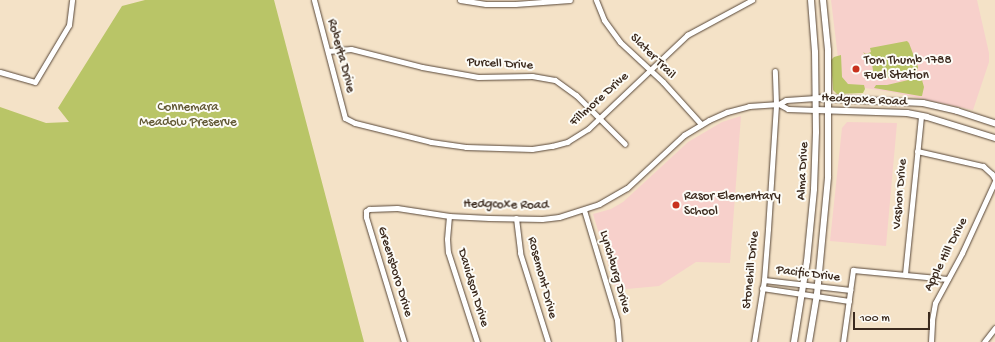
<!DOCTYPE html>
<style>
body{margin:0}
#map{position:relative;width:995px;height:342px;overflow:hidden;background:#f4e2c7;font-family:"Gochi Hand",sans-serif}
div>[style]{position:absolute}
.built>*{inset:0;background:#f7d0cb}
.green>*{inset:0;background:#b9c567}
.roads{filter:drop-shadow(0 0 1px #574637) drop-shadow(0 0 1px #574637)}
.minor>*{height:5px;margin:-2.5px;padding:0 2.5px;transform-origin:2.5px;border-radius:2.5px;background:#fff}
.major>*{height:6px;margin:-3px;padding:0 3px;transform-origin:3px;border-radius:3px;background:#fff}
.dots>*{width:11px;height:11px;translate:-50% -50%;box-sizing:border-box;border:2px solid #fdfcf7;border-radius:50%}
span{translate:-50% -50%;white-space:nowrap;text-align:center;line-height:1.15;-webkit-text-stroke:4px #fdfcf7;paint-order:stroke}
.street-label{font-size:13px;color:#3b2a1e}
.poi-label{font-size:13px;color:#3b2a1e}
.left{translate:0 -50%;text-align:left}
.park-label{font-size:13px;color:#615834}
.scale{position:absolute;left:853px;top:312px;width:77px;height:18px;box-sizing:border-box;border:2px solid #3b2a1e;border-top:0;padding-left:5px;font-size:12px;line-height:14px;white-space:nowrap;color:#3b2a1e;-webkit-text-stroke:3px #fdfcf7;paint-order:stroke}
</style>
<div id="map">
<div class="built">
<i style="clip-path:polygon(831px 0,977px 0,989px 53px,989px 62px,973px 110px,891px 92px,852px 86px,843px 83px,839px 66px)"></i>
<i style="clip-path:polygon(741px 116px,730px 263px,696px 262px,659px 286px,616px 290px,593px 214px,611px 209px,623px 202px,688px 142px,722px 122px)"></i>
<i style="clip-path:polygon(847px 122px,897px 123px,886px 246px,830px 241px,842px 128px)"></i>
</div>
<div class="green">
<i style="clip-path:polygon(145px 0,274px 0,364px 342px,0 342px,0 107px,46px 123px,69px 122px,58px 108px,122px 6px)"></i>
<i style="clip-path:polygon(907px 41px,909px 43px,918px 67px,917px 72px,894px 78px,874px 77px,872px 64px,863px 52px,866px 54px,871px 52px,870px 48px)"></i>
<i style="clip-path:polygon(841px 55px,842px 77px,848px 84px,864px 85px,865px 89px,863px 93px,837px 94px,833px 90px,831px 60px,834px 57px)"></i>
<i style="clip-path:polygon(917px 78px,922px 80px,924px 87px,922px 96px,920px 96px,874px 88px,876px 85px,887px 85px)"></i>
</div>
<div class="roads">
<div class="minor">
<i style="left:314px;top:0;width:122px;rotate:75.3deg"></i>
<i style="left:345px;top:118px;width:11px;rotate:27deg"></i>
<i style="left:355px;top:123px;width:78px;rotate:14deg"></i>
<i style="left:431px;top:142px;width:35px;rotate:8deg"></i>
<i style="left:466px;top:147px;width:66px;rotate:1.7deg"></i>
<i style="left:532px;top:149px;width:20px;rotate:-9deg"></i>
<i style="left:552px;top:146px;width:16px;rotate:-15deg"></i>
<i style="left:567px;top:142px;width:25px;rotate:-32deg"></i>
<i style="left:588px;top:129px;width:137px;rotate:-43.5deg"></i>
<i style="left:687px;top:35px;width:74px;rotate:-28.3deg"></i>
<i style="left:460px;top:0;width:26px;rotate:9deg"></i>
<i style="left:486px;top:4px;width:29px"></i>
<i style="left:515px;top:4px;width:55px;rotate:-4.2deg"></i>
<i style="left:596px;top:0;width:22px;rotate:68deg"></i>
<i style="left:604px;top:20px;width:27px;rotate:54deg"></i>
<i style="left:620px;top:42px;width:59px;rotate:42.9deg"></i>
<i style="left:663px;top:82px;width:57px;rotate:47.9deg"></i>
<i style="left:328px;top:51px;width:23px;rotate:-5deg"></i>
<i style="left:351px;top:49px;width:73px;rotate:14.2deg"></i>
<i style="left:422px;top:67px;width:57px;rotate:10.1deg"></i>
<i style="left:478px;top:77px;width:54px;rotate:-1.1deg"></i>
<i style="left:532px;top:76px;width:23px;rotate:10deg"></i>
<i style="left:555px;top:80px;width:26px;rotate:36deg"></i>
<i style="left:576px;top:95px;width:69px;rotate:45deg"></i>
<i style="left:0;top:72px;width:36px;rotate:16deg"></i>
<i style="left:35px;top:82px;width:66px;rotate:-59.2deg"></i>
<i style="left:69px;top:25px;width:25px;rotate:-83deg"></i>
<i style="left:779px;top:104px;width:10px;rotate:29deg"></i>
<i style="left:788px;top:109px;width:28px;rotate:2deg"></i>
<i style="left:917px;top:151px;width:68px;rotate:12.8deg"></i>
<i style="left:983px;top:166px;width:12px;rotate:42deg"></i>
<i style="left:992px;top:174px;width:6px;rotate:59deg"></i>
<i style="left:584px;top:210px;width:115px;rotate:73.3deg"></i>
<i style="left:617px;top:320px;width:22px;rotate:85deg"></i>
<i style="left:449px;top:216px;width:23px;rotate:95deg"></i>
<i style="left:447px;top:239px;width:13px;rotate:86deg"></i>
<i style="left:448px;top:252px;width:95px;rotate:72.1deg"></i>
<i style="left:516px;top:218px;width:35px;rotate:83deg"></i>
<i style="left:520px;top:253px;width:93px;rotate:72.5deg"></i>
<i style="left:905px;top:274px;width:159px;rotate:-84.2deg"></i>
<i style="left:764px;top:280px;width:87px;rotate:6.6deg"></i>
<i style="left:762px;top:288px;width:88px;rotate:8.5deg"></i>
<i style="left:404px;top:342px;width:131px;rotate:-106.9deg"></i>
<i style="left:366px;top:217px;width:6px;rotate:-90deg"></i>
<i style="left:366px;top:211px;width:4px;rotate:-34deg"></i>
<i style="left:369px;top:209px;width:28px;rotate:-2deg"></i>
<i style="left:397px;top:208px;width:53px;rotate:8.7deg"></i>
<i style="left:449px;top:216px;width:40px;rotate:2.9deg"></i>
<i style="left:489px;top:218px;width:53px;rotate:1.1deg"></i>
<i style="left:542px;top:219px;width:17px;rotate:-7deg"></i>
<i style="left:559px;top:217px;width:42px;rotate:-18deg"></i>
<i style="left:599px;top:204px;width:32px;rotate:-30deg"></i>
<i style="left:627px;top:188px;width:78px;rotate:-42.9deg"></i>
<i style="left:684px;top:135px;width:29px;rotate:-31deg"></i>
<i style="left:709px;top:120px;width:20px;rotate:-24deg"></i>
<i style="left:727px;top:112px;width:23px;rotate:-15deg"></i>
<i style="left:749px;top:106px;width:30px;rotate:-4deg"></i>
<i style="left:779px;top:104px;width:8px;rotate:-30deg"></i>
<i style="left:786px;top:100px;width:30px;rotate:-4deg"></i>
<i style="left:754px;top:342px;width:63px;rotate:-80.8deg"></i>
<i style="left:764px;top:280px;width:51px;rotate:-85.5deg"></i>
<i style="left:768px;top:229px;width:125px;rotate:-86.3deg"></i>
<i style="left:776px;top:104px;width:33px;rotate:-92deg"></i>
<i style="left:843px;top:342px;width:73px;rotate:-82.1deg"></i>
<i style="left:853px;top:270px;width:95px;rotate:5.4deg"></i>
<i style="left:931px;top:342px;width:22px;rotate:-87deg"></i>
<i style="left:932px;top:320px;width:17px;rotate:-80deg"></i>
<i style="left:935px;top:303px;width:57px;rotate:-61.6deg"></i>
<i style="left:962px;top:253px;width:79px;rotate:-65.4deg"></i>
<i style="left:984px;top:342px;width:18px;rotate:-52deg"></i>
</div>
<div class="major">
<i style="left:816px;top:98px;width:107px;rotate:2.7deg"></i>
<i style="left:923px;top:103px;width:35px;rotate:13deg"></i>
<i style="left:957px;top:111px;width:40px;rotate:18deg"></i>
<i style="left:816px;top:110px;width:91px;rotate:1.9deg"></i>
<i style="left:907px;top:113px;width:20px;rotate:11deg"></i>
<i style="left:927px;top:117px;width:71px;rotate:17.2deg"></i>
<i style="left:794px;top:342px;width:82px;rotate:-80.9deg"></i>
<i style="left:807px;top:261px;width:72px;rotate:-84.4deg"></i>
<i style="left:814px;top:189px;width:57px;rotate:-88deg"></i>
<i style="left:816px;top:132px;width:80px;rotate:-90.7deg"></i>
<i style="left:815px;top:52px;width:52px;rotate:-94.4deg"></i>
<i style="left:809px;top:342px;width:49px;rotate:-80.5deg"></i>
<i style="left:817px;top:294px;width:118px;rotate:-84.6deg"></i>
<i style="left:828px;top:177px;width:127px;rotate:-90deg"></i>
<i style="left:828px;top:50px;width:50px;rotate:-95.7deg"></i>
</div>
</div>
<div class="dots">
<i style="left:856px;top:69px;background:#c8321e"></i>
<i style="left:676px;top:205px;background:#c8321e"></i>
</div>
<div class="street-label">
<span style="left:340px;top:56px;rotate:75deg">Roberta Drive</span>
<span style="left:652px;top:57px;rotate:45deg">Slater Trail</span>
<span style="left:500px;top:65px;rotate:3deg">Purcell Drive</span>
<span style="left:600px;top:100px;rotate:-42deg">Fillmore Drive</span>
<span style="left:864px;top:101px;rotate:3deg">Hedgcoxe Road</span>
<span style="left:804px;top:171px;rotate:-87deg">Alma Drive</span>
<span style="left:901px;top:194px;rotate:-85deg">Vashon Drive</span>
<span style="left:506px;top:206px;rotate:1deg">Hedgcoxe Road</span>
<span style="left:947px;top:255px;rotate:-63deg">Apple Hill Drive</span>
<span style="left:752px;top:270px;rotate:-84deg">Stonehill Drive</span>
<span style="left:394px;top:272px;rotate:73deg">Greensboro Drive</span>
<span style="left:614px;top:272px;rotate:74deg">Lynchburg Drive</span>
<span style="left:808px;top:275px;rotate:7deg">Pacific Drive</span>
<span style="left:541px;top:278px;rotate:75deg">Rosemont Drive</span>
<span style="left:472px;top:288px;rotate:73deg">Davidson Drive</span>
</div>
<div class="poi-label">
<span class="left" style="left:864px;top:69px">Tom Thumb 1788<br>Fuel Station</span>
<span class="left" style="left:684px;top:205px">Rasor Elementary<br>School</span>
</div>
<div class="park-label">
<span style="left:188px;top:116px">Connemara<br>Meadow Preserve</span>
</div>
<div class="scale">100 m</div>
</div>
